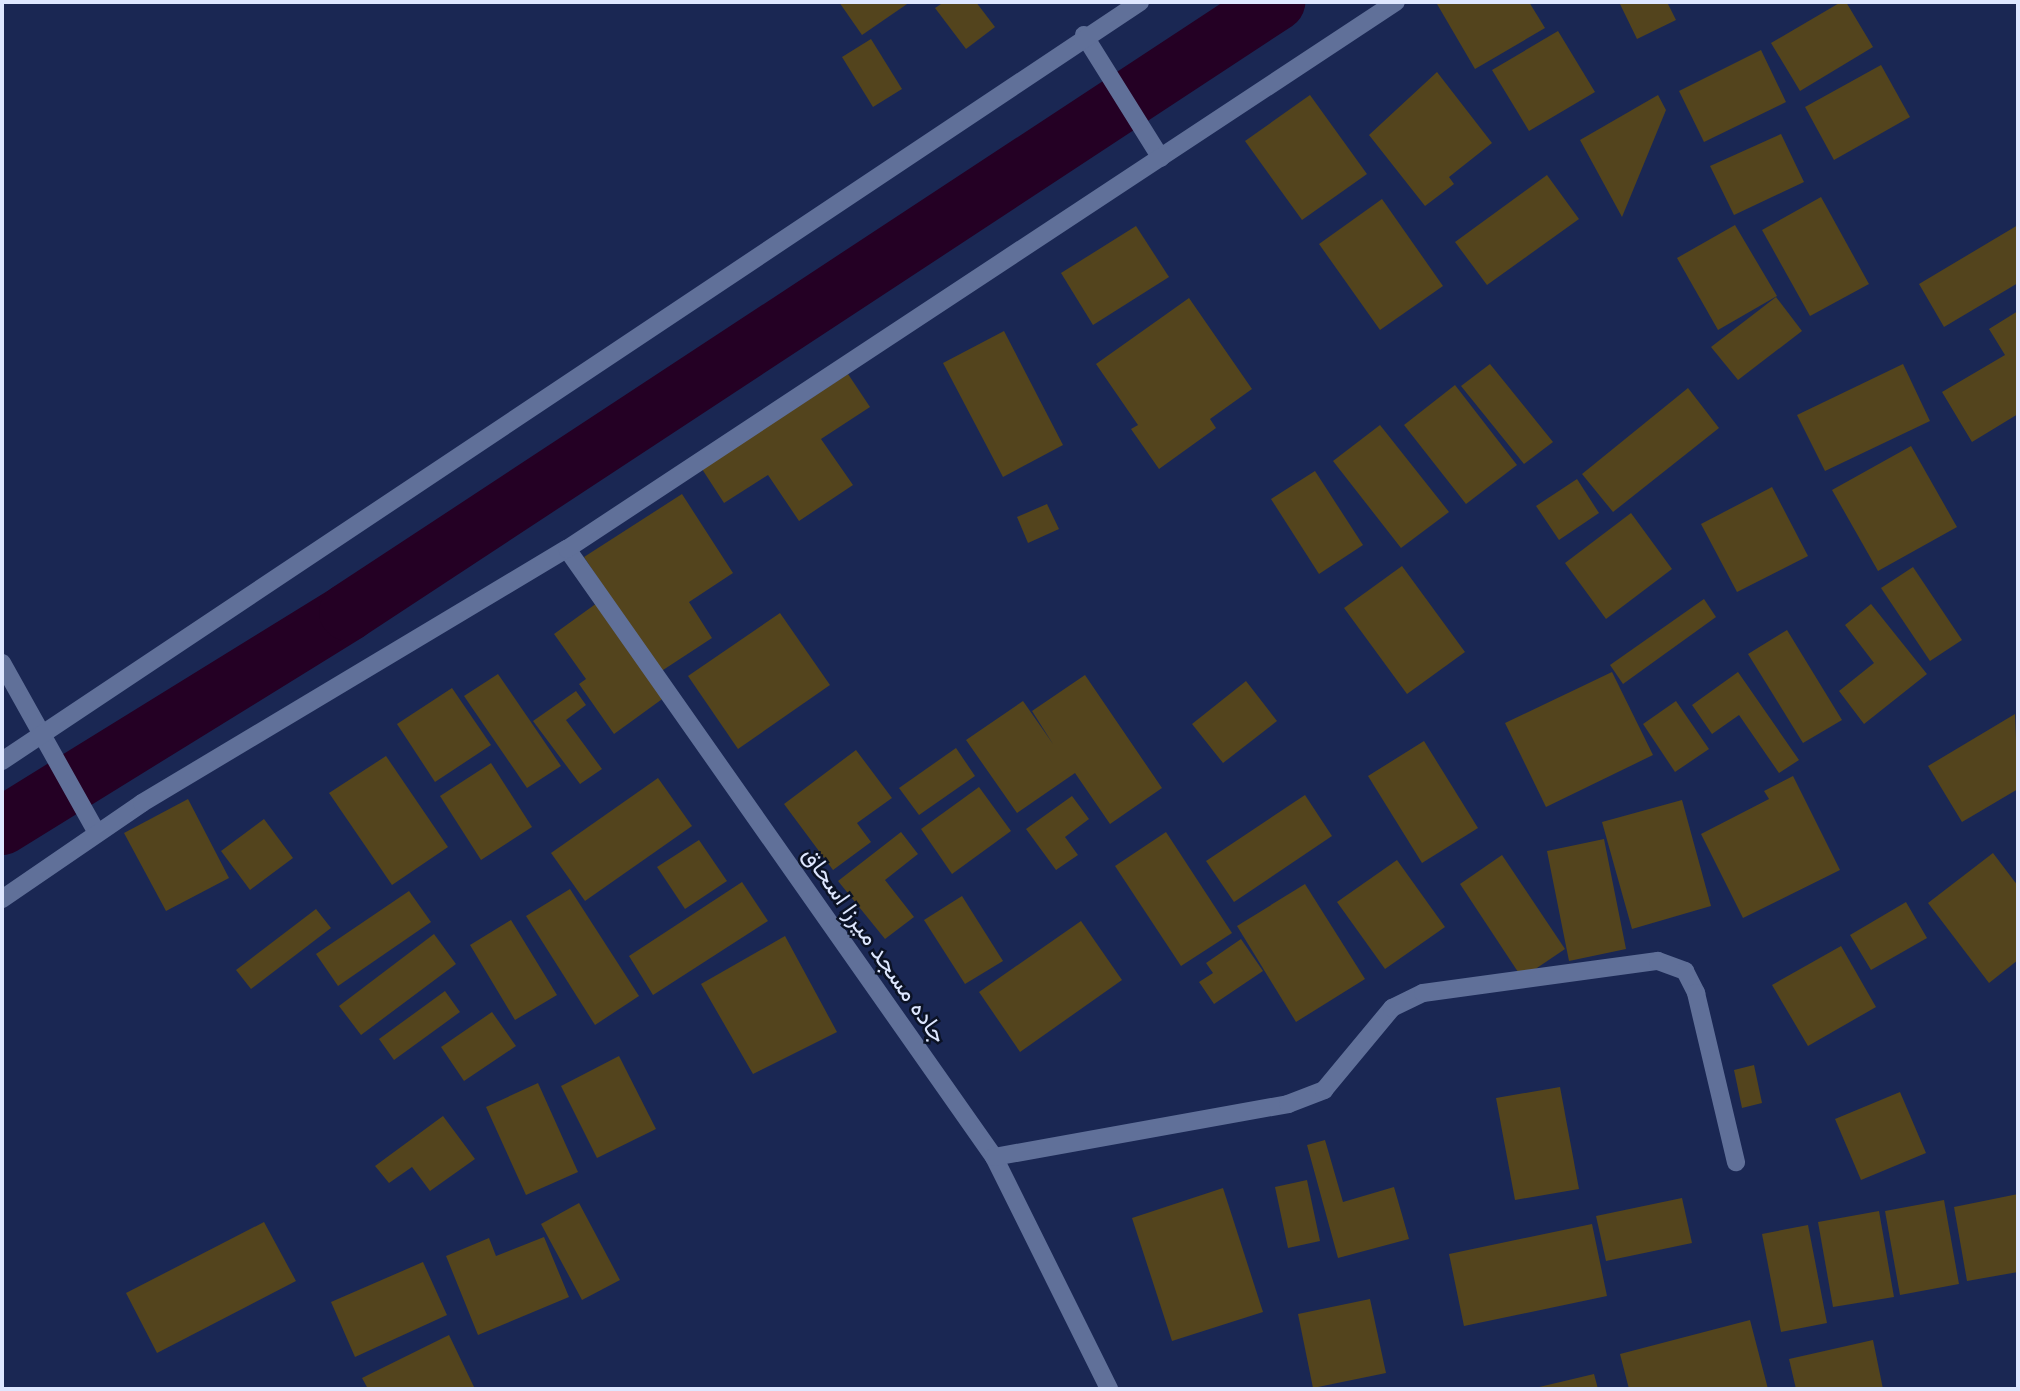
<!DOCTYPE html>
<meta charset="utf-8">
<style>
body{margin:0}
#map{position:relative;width:2020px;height:1391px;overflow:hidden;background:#1a2753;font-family:"Space Grotesk",Vazirmatn,sans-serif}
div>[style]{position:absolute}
.canal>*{height:58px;margin:-29px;padding:0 29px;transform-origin:29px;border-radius:29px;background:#240024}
.building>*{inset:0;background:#53441d}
.minor>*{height:18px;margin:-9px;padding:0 9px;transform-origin:9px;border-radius:9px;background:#607099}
span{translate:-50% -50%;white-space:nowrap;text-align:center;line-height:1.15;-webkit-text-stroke:5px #0b1225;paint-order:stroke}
.street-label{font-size:24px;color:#dee7ff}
.frame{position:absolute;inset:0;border:4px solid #dee7ff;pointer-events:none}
</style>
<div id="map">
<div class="canal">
<i style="left:2px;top:826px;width:407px;rotate:-31.7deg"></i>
<i style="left:348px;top:612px;width:1111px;rotate:-33.32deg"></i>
</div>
<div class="building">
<i style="clip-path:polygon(839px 2px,910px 2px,862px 35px)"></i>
<i style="clip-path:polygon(944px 2px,976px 2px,995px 27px,966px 49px,935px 8px)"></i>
<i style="clip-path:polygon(1529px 2px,1545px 28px,1475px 69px,1437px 4px)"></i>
<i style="clip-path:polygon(1619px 2px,1673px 2px,1668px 4px,1676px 20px,1637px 39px)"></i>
<i style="clip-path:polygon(1841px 2px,1846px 2px,1873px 47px,1800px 91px,1771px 43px)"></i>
<i style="clip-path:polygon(1558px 31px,1595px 92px,1529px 131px,1492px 70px)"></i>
<i style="clip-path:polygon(871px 39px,902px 89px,873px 107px,842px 57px)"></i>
<i style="clip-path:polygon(1761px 50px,1786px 102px,1704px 142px,1679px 91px)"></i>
<i style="clip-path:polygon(1881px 65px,1910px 117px,1834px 160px,1805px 107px)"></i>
<i style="clip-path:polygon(1437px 72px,1492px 143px,1449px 177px,1454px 184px,1425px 206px,1369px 135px)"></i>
<i style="clip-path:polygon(1310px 95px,1367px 174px,1302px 220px,1245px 141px)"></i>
<i style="clip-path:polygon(1658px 95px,1666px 110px,1622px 217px,1580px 140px)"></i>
<i style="clip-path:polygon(1781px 134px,1804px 182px,1734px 215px,1710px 166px)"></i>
<i style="clip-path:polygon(1547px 175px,1579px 219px,1487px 285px,1455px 242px)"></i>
<i style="clip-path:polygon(1821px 197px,1869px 284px,1810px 316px,1762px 230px)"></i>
<i style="clip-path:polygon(1382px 199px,1443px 286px,1380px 330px,1319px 244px)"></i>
<i style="clip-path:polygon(1735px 225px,1777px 296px,1718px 330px,1677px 258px)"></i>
<i style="clip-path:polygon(2018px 225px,2018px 283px,1944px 327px,1919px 284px)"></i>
<i style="clip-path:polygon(1136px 226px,1169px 277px,1093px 325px,1061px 273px)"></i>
<i style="clip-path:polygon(1776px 297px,1802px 331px,1738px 380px,1711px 347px)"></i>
<i style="clip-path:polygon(1189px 298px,1252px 389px,1210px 419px,1216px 428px,1159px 469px,1131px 429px,1138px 425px,1096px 364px)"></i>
<i style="clip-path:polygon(2018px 311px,2018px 414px,1972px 442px,1942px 392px,2005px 355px,1989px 329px)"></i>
<i style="clip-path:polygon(1004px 331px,1063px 445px,1003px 477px,943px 363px)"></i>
<i style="clip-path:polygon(1490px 364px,1553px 442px,1524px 464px,1461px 386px)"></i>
<i style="clip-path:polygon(1903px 364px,1930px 421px,1825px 471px,1797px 415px)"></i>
<i style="clip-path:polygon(848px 374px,870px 407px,821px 439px,853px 485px,799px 521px,768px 475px,724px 503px,702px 469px)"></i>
<i style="clip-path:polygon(1455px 385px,1517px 465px,1466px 504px,1404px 425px)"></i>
<i style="clip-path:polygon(1688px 388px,1719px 428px,1613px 512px,1582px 474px)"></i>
<i style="clip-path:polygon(1380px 425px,1449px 512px,1401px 548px,1333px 461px)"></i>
<i style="clip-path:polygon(1911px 446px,1957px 527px,1878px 571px,1832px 490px)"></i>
<i style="clip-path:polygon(1315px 471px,1363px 545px,1319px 574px,1271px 499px)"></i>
<i style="clip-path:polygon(1577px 479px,1599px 513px,1559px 540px,1536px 506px)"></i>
<i style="clip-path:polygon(1772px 487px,1808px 556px,1737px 592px,1701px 524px)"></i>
<i style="clip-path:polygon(682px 494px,733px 573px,689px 602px,712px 638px,660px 672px,584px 557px)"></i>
<i style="clip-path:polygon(1047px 504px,1059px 529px,1028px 543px,1017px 517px)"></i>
<i style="clip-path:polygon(1631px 513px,1672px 569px,1606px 619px,1565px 563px)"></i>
<i style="clip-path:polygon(1402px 566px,1465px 652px,1407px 694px,1344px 608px)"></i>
<i style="clip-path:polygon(1913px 567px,1962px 640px,1930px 661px,1881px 588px)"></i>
<i style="clip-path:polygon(1704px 599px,1716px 617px,1623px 684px,1610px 665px)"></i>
<i style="clip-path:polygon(597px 603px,665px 697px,614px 734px,579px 684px,586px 679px,554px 634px)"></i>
<i style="clip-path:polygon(1871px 604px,1927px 674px,1864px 724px,1839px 691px,1874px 663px,1845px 625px)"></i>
<i style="clip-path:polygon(780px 613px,830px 685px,738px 749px,688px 676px)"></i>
<i style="clip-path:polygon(1787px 630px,1842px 720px,1803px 743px,1748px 654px)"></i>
<i style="clip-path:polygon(1612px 672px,1653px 755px,1546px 807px,1505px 723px)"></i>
<i style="clip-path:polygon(1738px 672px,1799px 760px,1779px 773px,1739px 715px,1712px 734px,1692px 705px)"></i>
<i style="clip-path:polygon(498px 674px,561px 766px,527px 788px,464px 696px)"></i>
<i style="clip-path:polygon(1085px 675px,1162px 788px,1110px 824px,1075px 773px,1017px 813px,966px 740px,1023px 701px,1053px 744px,1032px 711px)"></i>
<i style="clip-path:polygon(1246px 681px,1277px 721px,1223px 763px,1192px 724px)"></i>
<i style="clip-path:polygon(452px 688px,491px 745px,435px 782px,397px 724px)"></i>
<i style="clip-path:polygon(576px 691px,586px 705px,566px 720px,602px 769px,580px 784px,533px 721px)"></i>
<i style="clip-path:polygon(1676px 701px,1709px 749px,1675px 772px,1643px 724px)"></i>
<i style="clip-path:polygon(2015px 714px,2018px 789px,1962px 822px,1928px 766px)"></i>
<i style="clip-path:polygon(1424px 741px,1478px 828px,1422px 863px,1368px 776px)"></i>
<i style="clip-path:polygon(956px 748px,975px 776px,919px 815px,899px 788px)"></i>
<i style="clip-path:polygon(856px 750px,892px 798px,857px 823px,871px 842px,833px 870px,784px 804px)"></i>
<i style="clip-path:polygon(386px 756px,448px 847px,392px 885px,329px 793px)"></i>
<i style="clip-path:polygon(491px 763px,532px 827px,481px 860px,440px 796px)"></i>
<i style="clip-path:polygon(1793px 776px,1840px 870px,1743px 918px,1701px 834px,1769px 799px,1764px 791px)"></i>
<i style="clip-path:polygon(658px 778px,692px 826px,585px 901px,551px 853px)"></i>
<i style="clip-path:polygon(979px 787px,1011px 831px,952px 874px,921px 829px)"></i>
<i style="clip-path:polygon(1305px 795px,1332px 836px,1234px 902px,1206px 861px)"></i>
<i style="clip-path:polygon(1072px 796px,1089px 819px,1065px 837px,1078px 855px,1056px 870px,1026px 829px)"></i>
<i style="clip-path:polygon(188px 799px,229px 878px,166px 911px,124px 833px)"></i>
<i style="clip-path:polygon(1682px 800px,1711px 906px,1632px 929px,1602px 822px)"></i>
<i style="clip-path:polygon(264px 819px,293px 858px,250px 890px,221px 851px)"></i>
<i style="clip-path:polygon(901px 832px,918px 854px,885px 880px,914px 917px,885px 939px,838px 881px)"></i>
<i style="clip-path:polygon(1166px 832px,1232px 933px,1181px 966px,1115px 866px)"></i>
<i style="clip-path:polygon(1604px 839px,1626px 949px,1569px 961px,1547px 851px)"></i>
<i style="clip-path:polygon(699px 840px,727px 881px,685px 909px,657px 867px)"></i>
<i style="clip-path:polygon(1993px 853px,2018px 886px,2018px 960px,1989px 983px,1928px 903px)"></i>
<i style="clip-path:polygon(1502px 855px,1565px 949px,1522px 978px,1460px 884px)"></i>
<i style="clip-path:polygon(1397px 860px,1445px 927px,1385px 969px,1337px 902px)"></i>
<i style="clip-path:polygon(742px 882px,768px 921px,653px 995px,629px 956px)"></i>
<i style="clip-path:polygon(1305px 884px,1365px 979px,1296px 1022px,1237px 926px)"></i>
<i style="clip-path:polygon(570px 889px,639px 996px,595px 1025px,526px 916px)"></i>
<i style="clip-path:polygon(409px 891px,431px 922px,338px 986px,316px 954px)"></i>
<i style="clip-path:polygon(962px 896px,1003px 961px,965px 984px,924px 920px)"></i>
<i style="clip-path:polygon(1906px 902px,1927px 938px,1871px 970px,1850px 935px)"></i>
<i style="clip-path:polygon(316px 909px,331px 928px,251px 989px,236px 970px)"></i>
<i style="clip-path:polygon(511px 920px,557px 995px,515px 1020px,470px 945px)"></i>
<i style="clip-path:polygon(1081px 921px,1122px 980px,1020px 1052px,979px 992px)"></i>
<i style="clip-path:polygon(434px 934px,456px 964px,361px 1035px,339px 1006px)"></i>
<i style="clip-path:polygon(785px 936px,837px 1032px,753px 1074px,701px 984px)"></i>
<i style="clip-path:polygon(1241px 939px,1263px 971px,1214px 1004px,1199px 982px,1213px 973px,1206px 963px)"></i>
<i style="clip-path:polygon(1841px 946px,1876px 1007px,1808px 1046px,1772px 985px)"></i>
<i style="clip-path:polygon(445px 991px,460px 1012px,394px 1060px,379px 1039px)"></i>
<i style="clip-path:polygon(492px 1012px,516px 1046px,464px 1081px,441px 1047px)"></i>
<i style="clip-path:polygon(619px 1056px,656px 1129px,597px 1158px,561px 1086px)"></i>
<i style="clip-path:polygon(1754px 1065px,1762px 1103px,1742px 1108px,1734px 1070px)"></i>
<i style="clip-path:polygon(538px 1083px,578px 1172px,526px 1195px,486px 1107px)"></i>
<i style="clip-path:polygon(1560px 1087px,1579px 1189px,1515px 1200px,1496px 1098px)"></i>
<i style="clip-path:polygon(1900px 1092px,1926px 1153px,1861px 1180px,1835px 1119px)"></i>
<i style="clip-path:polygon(443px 1116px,475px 1159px,430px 1191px,412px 1167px,389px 1183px,375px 1166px)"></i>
<i style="clip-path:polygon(1325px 1140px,1343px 1202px,1394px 1187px,1409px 1239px,1338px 1258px,1307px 1145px)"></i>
<i style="clip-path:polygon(1307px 1180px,1320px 1241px,1288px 1248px,1275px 1187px)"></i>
<i style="clip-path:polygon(1223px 1188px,1263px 1312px,1172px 1341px,1132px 1218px)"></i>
<i style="clip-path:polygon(2018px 1194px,2018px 1272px,1967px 1281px,1954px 1207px)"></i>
<i style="clip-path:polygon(1682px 1198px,1692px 1243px,1606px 1261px,1596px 1216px)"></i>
<i style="clip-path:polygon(1944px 1200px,1959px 1284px,1900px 1295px,1885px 1211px)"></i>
<i style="clip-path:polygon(579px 1203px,620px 1280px,582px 1300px,541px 1224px)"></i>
<i style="clip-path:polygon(1879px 1211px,1894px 1297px,1833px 1307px,1818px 1222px)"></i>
<i style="clip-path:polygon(264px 1222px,296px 1281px,157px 1353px,126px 1293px)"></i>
<i style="clip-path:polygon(1592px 1224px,1607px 1296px,1464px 1326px,1449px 1254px)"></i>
<i style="clip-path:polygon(1808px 1225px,1827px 1323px,1781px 1332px,1762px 1234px)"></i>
<i style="clip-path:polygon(544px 1237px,569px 1297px,478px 1335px,446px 1256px,489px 1238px,496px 1256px)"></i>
<i style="clip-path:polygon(423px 1262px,447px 1315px,355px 1357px,331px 1302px)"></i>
<i style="clip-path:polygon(1370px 1299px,1386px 1373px,1313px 1388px,1298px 1314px)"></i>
<i style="clip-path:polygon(1750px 1320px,1768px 1389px,1629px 1389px,1620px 1354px)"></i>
<i style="clip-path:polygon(449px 1335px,475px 1389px,368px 1389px,362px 1378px)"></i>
<i style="clip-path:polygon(1873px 1340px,1883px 1389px,1796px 1389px,1789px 1359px)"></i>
<i style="clip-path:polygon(1594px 1374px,1598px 1389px,1536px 1389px,1535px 1388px)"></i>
</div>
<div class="minor">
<i style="left:1084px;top:35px;width:145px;rotate:58deg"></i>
<i style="left:567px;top:549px;width:743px;rotate:54.92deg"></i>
<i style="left:994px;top:1157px;width:259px;rotate:63.6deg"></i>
<i style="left:2px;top:663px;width:195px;rotate:60.8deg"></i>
<i style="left:2px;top:761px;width:1368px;rotate:-33.7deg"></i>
<i style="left:2px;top:899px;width:170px;rotate:-34.4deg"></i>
<i style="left:142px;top:803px;width:495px;rotate:-30.9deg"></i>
<i style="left:567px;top:549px;width:993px;rotate:-33.42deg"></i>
<i style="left:994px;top:1157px;width:299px;rotate:-10.2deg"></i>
<i style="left:1288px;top:1104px;width:39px;rotate:-21deg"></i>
<i style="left:1324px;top:1090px;width:107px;rotate:-50.3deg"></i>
<i style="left:1392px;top:1008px;width:34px;rotate:-26deg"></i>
<i style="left:1423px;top:993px;width:237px;rotate:-7.8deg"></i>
<i style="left:1658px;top:961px;width:29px;rotate:20deg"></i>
<i style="left:1685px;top:971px;width:25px;rotate:63deg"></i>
<i style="left:1696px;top:993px;width:174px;rotate:76.7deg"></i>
</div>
<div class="street-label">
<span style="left:875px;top:945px;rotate:55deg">جاده مسجد ميرزا اسحاق</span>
</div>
<div class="frame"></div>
</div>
